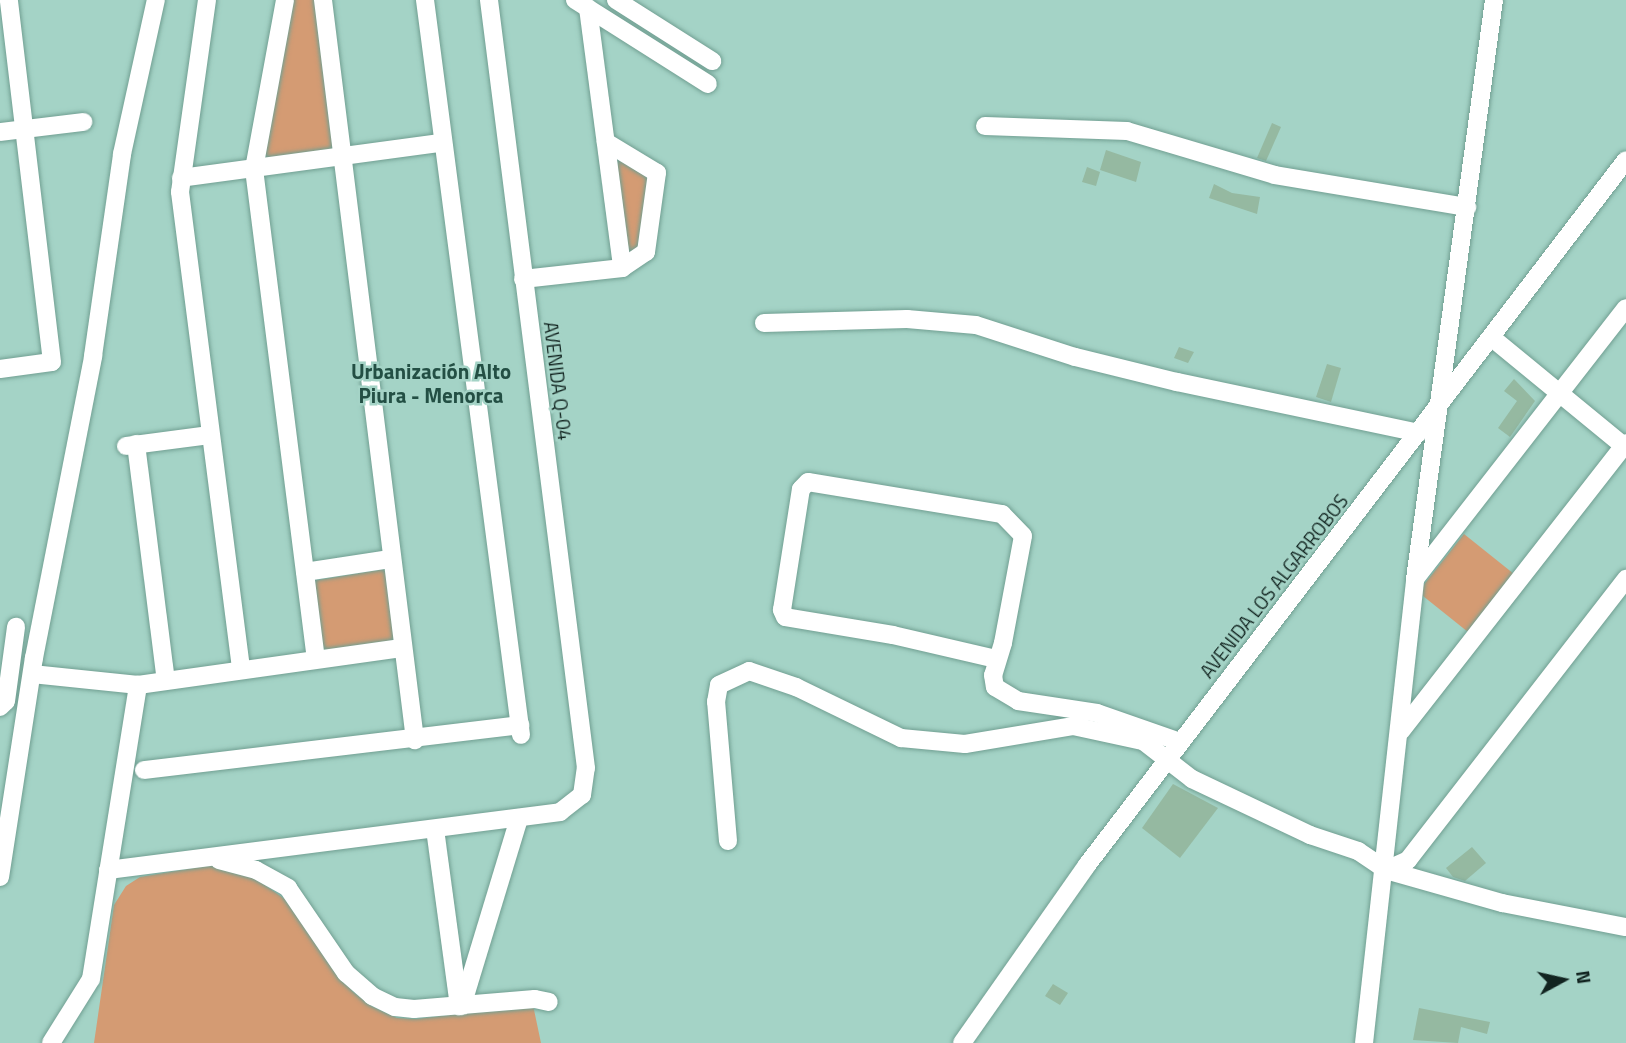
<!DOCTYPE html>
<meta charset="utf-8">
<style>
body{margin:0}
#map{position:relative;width:1626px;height:1043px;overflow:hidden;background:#a4d3c6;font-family:"Titillium Web",sans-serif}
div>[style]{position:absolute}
.green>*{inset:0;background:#d49b73}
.building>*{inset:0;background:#95b9a1}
.roads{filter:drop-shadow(0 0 2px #719f92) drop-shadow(0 0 2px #719f92)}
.minor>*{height:18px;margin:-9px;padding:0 9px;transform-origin:9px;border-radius:9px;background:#fff}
span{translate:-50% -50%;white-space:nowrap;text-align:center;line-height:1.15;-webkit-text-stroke:5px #a4d3c6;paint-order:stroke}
.street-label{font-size:19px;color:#122420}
.neighbourhood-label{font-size:21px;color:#234f44;font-weight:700}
.north{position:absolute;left:1528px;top:945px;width:70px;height:70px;-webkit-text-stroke:5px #a4d3c6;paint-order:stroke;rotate:82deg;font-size:19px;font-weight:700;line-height:28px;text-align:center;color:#122420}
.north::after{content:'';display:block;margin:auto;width:24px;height:32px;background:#122420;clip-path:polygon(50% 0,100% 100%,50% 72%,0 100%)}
</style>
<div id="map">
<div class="green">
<i style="clip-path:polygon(291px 0,318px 0,335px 148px,333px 153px,265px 158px)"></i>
<i style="clip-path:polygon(618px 160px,651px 175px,642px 249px,631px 254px,625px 250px,612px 165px)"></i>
<i style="clip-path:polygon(1464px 534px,1514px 574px,1468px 632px,1418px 592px)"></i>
<i style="clip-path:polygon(385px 569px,398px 640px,321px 651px,312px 581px)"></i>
<i style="clip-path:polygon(211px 865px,252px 876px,289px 902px,352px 991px,371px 1006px,397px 1018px,416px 1019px,533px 1005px,541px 1043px,94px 1043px,114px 905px,126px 886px,140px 877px)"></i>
</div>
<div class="building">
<i style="clip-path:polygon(1272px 123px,1281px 127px,1266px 161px,1257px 158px)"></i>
<i style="clip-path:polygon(1106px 150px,1141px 162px,1136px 182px,1100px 170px)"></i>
<i style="clip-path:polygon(1087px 167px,1100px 172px,1096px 186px,1082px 182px)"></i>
<i style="clip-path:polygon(1214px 184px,1232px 193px,1260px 197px,1257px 214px,1209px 198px)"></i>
<i style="clip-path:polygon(1179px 347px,1194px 352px,1188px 363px,1174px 358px)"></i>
<i style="clip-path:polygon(1327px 364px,1341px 368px,1331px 402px,1316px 397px)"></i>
<i style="clip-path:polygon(1514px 379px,1535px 401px,1510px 437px,1498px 428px,1517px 401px,1504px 391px)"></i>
<i style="clip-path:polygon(1173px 784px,1218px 808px,1180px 858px,1142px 828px)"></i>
<i style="clip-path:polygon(1472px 847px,1486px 863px,1465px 881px,1453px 877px,1446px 868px)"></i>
<i style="clip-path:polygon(1053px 984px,1068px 993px,1060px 1005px,1045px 996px)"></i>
<i style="clip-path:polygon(1419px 1008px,1490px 1022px,1487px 1034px,1461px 1027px,1458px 1043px,1413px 1040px)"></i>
</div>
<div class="roads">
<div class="minor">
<i style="left:207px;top:0;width:194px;rotate:98deg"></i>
<i style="left:180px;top:192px;width:482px;rotate:82.7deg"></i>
<i style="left:285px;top:0;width:172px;rotate:100.4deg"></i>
<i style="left:254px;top:169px;width:493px;rotate:82.8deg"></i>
<i style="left:323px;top:0;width:746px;rotate:82.91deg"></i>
<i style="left:425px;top:0;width:741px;rotate:82.56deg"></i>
<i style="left:575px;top:0;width:157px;rotate:32.3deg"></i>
<i style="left:616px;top:0;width:114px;rotate:32.4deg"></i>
<i style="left:588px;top:8px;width:262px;rotate:82.5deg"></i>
<i style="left:985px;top:126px;width:142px;rotate:2deg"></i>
<i style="left:1127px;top:131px;width:154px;rotate:16.6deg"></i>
<i style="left:1275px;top:175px;width:195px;rotate:9.5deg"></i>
<i style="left:0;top:132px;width:84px;rotate:-6.9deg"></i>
<i style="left:181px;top:178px;width:262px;rotate:-7.7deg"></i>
<i style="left:523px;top:279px;width:100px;rotate:-6.3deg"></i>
<i style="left:622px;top:268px;width:29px;rotate:-34deg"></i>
<i style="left:646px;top:252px;width:80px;rotate:-82.1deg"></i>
<i style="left:657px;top:173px;width:60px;rotate:-148.7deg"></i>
<i style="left:764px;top:323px;width:143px;rotate:-1.6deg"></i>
<i style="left:907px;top:319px;width:69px;rotate:5deg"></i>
<i style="left:976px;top:325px;width:104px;rotate:17.9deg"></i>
<i style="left:1075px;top:357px;width:105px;rotate:13.8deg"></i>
<i style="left:1177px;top:382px;width:247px;rotate:11.9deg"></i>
<i style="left:1491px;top:337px;width:175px;rotate:39.4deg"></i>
<i style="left:0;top:369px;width:52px;rotate:-7.7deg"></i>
<i style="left:52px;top:362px;width:365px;rotate:-96.8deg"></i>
<i style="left:136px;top:444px;width:238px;rotate:82.8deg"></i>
<i style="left:126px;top:446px;width:85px;rotate:-7.5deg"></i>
<i style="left:305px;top:572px;width:86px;rotate:-8.7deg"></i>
<i style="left:1415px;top:579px;width:343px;rotate:-52.1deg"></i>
<i style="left:996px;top:659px;width:106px;rotate:-166.9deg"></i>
<i style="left:893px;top:635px;width:109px;rotate:-170.5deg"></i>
<i style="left:785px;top:617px;width:8px;rotate:-113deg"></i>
<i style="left:782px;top:610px;width:122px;rotate:-81.1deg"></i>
<i style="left:801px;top:489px;width:10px;rotate:-45deg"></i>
<i style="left:808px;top:482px;width:197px;rotate:9.4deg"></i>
<i style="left:1002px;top:514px;width:30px;rotate:46deg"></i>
<i style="left:1023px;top:536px;width:109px;rotate:100.6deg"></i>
<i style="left:1003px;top:643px;width:34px;rotate:107deg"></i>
<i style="left:993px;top:675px;width:12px;rotate:81deg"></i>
<i style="left:995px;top:687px;width:27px;rotate:31deg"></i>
<i style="left:1018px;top:701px;width:80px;rotate:8.6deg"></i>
<i style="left:1097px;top:713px;width:88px;rotate:19.3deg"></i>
<i style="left:32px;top:674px;width:107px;rotate:5.9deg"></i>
<i style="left:138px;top:685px;width:266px;rotate:-8deg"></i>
<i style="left:0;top:707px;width:8px;rotate:-45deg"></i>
<i style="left:6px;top:701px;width:75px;rotate:-82.3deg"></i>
<i style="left:1401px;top:731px;width:365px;rotate:-52deg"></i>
<i style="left:144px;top:770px;width:379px;rotate:-6.8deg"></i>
<i style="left:435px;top:829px;width:179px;rotate:82.3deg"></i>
<i style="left:728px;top:841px;width:140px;rotate:-94.9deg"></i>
<i style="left:716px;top:702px;width:17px;rotate:-80deg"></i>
<i style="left:719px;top:685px;width:33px;rotate:-25deg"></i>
<i style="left:749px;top:671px;width:50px;rotate:18.8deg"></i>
<i style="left:796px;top:687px;width:117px;rotate:25.9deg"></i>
<i style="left:901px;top:738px;width:64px;rotate:5.4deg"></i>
<i style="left:965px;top:744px;width:109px;rotate:-9.5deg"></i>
<i style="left:1073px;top:726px;width:72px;rotate:12.1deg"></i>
<i style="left:1143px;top:741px;width:62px;rotate:37.8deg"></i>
<i style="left:1192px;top:779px;width:131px;rotate:25.4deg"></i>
<i style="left:1310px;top:835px;width:51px;rotate:18.4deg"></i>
<i style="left:1358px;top:851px;width:34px;rotate:34deg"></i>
<i style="left:1386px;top:870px;width:121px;rotate:15.9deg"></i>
<i style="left:1502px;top:903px;width:126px;rotate:11deg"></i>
<i style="left:219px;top:860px;width:38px;rotate:15deg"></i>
<i style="left:256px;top:870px;width:37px;rotate:29deg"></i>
<i style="left:288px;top:888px;width:103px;rotate:55.7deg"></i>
<i style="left:346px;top:973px;width:35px;rotate:41deg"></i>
<i style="left:372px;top:996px;width:25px;rotate:26deg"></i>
<i style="left:395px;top:1007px;width:19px;rotate:6deg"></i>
<i style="left:414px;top:1009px;width:121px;rotate:-4.7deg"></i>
<i style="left:535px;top:999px;width:14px;rotate:12deg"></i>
<i style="left:108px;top:870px;width:456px;rotate:-7.3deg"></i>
<i style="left:560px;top:812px;width:28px;rotate:-38deg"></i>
<i style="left:582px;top:795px;width:27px;rotate:-82deg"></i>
<i style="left:586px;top:768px;width:774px;rotate:-97.2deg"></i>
<i style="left:1386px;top:870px;width:24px;rotate:-24deg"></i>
<i style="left:1408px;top:860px;width:356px;rotate:-52.2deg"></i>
<i style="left:0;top:877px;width:222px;rotate:-81.2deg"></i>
<i style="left:34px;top:658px;width:308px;rotate:-78.9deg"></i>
<i style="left:93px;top:356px;width:204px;rotate:-81.8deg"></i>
<i style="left:122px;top:154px;width:158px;rotate:-77.6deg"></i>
<i style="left:462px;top:1006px;width:196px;rotate:-73.1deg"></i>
<i style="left:51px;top:1043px;width:75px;rotate:-58deg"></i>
<i style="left:91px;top:979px;width:298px;rotate:-80.9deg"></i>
<i style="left:962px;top:1043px;width:218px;rotate:-54.9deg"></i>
<i style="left:1087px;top:865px;width:887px;rotate:-52.6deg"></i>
<i style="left:1364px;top:1043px;width:467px;rotate:-83.7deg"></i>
<i style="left:1415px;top:579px;width:584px;rotate:-82.23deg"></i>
</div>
</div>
<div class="street-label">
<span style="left:558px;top:381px;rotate:83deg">AVENIDA Q-04</span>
<span style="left:1274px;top:586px;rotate:-52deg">AVENIDA LOS ALGARROBOS</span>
</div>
<div class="neighbourhood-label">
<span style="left:431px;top:383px">Urbanización Alto<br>Piura - Menorca</span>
</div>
<div class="north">N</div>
</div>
